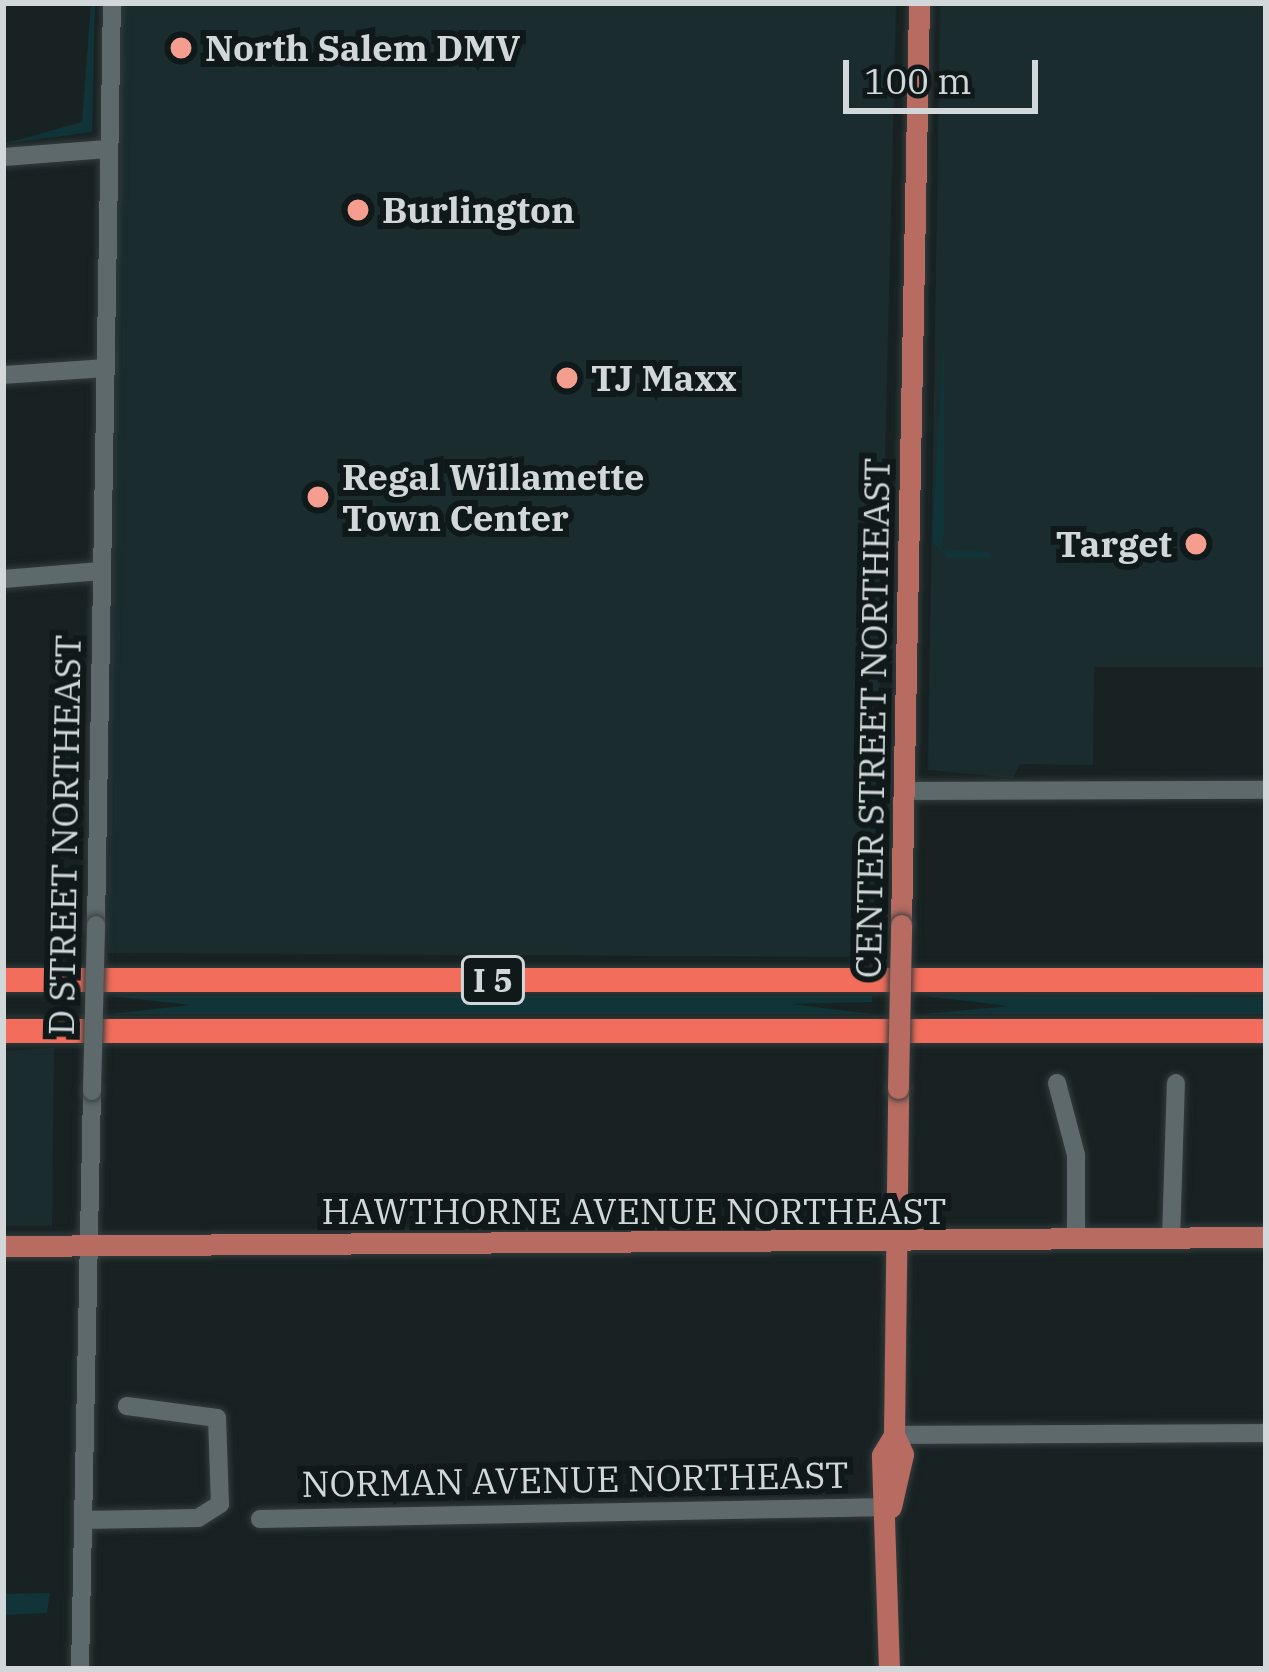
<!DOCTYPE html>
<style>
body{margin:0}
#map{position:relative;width:1269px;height:1672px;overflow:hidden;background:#182223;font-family:"IBM Plex Serif",serif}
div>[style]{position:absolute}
.built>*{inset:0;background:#1a2c2e}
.green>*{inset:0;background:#103437}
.roads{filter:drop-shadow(0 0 3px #353c3d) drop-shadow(0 0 3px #353c3d)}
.minor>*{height:18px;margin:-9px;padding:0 9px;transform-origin:9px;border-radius:9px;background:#5e696b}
.major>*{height:21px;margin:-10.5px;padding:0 10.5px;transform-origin:10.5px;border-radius:10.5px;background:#b76b61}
.highway>*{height:24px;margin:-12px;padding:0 12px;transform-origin:12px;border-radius:12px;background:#f26d5b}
.bridges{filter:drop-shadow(0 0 3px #353c3d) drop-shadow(0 0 3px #353c3d)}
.minor-bridge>*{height:18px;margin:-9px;padding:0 9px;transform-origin:9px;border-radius:9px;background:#5e696b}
.major-bridge>*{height:21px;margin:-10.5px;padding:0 10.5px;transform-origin:10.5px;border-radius:10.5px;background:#b76b61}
.dots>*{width:33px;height:33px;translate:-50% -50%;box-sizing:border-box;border:6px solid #0f191a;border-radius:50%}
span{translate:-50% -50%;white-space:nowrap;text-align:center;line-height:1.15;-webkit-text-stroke:12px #0f191a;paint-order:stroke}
.shield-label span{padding:3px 9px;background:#0f191a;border:3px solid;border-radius:9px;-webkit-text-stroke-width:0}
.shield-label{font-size:33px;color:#d2d8d9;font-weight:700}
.poi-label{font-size:36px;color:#d2d8d9;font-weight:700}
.left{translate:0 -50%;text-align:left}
.right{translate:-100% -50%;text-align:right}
.street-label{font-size:36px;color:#d2d8d9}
.frame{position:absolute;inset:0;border:6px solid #d2d8d9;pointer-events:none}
.scale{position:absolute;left:843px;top:60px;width:195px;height:54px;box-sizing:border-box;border:6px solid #d2d8d9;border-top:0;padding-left:15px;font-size:36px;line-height:42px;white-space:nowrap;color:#d2d8d9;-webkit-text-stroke:9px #0f191a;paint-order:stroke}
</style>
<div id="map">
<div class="built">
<i style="clip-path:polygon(121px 3px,896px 3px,873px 957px,108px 953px)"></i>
<i style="clip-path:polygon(940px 3px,1266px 3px,1266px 667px,1094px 667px,1093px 765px,1020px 764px,1013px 778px,928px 770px)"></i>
<i style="clip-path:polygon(54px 1048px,52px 1226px,3px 1226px,3px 1051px)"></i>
</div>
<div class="green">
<i style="clip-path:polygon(91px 3px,95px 3px,92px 132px,3px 144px,82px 122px)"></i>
<i style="clip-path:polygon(944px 332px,944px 533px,941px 549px,988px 552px,995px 558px,948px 558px,932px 541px)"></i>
<i style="clip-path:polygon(111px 996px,872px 996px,872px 1002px,792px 1004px,872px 1014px,111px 1014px,190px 1005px)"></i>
<i style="clip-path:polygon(925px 996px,1266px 997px,1266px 1014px,925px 1014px,1009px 1006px)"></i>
<i style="clip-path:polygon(50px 1593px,47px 1613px,3px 1615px,3px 1594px)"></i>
</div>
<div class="roads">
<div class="minor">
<i style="left:3px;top:157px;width:105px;rotate:-4.4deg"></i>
<i style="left:3px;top:375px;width:102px;rotate:-3.9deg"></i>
<i style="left:3px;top:579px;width:98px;rotate:-4.7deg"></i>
<i style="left:903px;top:791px;width:363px;rotate:-0.2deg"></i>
<i style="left:96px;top:925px;width:922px;rotate:-89.01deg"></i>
<i style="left:1057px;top:1083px;width:74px;rotate:75.2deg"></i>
<i style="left:1076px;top:1155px;width:85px;rotate:90deg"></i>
<i style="left:1171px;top:1239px;width:156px;rotate:-88.2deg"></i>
<i style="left:894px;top:1435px;width:372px;rotate:-0.3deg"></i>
<i style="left:260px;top:1519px;width:631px;rotate:-1.09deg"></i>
<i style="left:83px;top:1520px;width:115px;rotate:-1deg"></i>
<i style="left:198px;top:1518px;width:26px;rotate:-32deg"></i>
<i style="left:220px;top:1504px;width:86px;rotate:-92deg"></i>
<i style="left:217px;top:1418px;width:91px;rotate:-172.4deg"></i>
<i style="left:80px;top:1669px;width:578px;rotate:-88.81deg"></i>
</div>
<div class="major">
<i style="left:901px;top:925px;width:922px;rotate:-88.88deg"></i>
<i style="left:3px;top:1246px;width:1263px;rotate:-0.41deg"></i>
<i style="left:891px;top:1507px;width:54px;rotate:-77.2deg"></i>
<i style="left:903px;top:1454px;width:21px;rotate:-115deg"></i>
<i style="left:894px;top:1435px;width:347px;rotate:-89.3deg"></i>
<i style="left:889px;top:1669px;width:214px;rotate:-91.9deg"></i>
<i style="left:882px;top:1455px;width:23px;rotate:-59deg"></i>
</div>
<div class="highway">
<i style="left:3px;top:980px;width:1263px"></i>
<i style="left:3px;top:1031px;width:1263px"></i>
</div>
</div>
<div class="bridges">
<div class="minor-bridge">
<i style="left:92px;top:1091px;width:166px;rotate:-88.6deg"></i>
</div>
<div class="major-bridge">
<i style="left:898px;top:1088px;width:163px;rotate:-88.9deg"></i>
</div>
</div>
<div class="dots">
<i style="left:181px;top:48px;background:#f59d8e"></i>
<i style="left:358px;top:210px;background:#f59d8e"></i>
<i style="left:567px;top:378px;background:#f59d8e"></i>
<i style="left:318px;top:497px;background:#f59d8e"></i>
<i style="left:1196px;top:544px;background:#f59d8e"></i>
</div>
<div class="shield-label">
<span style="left:493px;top:980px">I 5</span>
</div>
<div class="poi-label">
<span class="left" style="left:205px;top:48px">North Salem DMV</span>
<span class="left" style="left:382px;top:210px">Burlington</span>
<span class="left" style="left:591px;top:378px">TJ Maxx</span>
<span class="left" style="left:342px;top:497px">Regal Willamette<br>Town Center</span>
<span class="right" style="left:1172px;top:544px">Target</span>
</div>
<div class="street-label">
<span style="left:872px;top:718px;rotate:-89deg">CENTER STREET NORTHEAST</span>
<span style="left:64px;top:835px;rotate:-89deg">D STREET NORTHEAST</span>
<span style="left:634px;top:1211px">HAWTHORNE AVENUE NORTHEAST</span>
<span style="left:575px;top:1479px;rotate:-1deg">NORMAN AVENUE NORTHEAST</span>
</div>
<div class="frame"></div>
<div class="scale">100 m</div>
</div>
